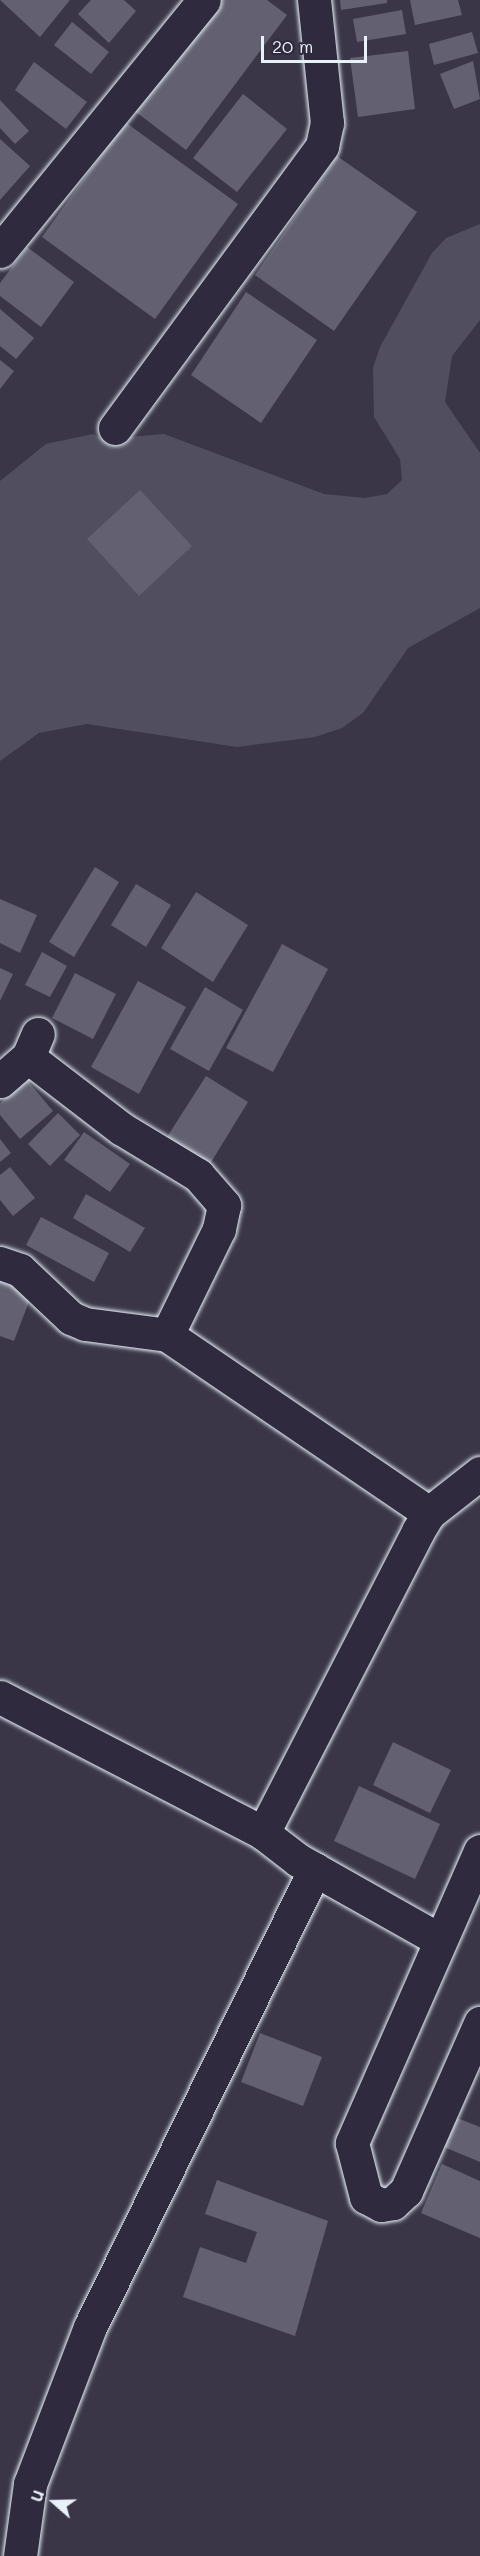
<!DOCTYPE html>
<style>
body{margin:0}
#map{position:relative;width:480px;height:2556px;overflow:hidden;background:#3a3648;font-family:Mali,sans-serif}
div>[style]{position:absolute}
.green>*{inset:0;background:#504e5f}
.building>*{inset:0;background:#636171}
.roads{filter:drop-shadow(0 0 2px #e8f1f8) drop-shadow(0 0 2px #e8f1f8)}
.street>*{height:33px;margin:-16.5px;padding:0 16.5px;transform-origin:16.5px;border-radius:16.5px;background:#2f2a3d}
span{translate:-50% -50%;white-space:nowrap;text-align:center;line-height:1.15;-webkit-text-stroke:4.5px #2f2a3d;paint-order:stroke}
.north{position:absolute;left:24px;top:2472px;width:60px;height:60px;-webkit-text-stroke:4px #2f2a3d;paint-order:stroke;rotate:290deg;font-size:16px;font-weight:700;line-height:24px;text-align:center;color:#e8f1f8}
.north::after{content:'';display:block;margin:auto;width:21px;height:27px;background:#e8f1f8;clip-path:polygon(50% 0,100% 100%,50% 72%,0 100%)}
.scale{position:absolute;left:261px;top:36px;width:106px;height:27px;box-sizing:border-box;border:3px solid #e8f1f8;border-top:0;padding-left:8px;font-size:18px;line-height:21px;white-space:nowrap;color:#e8f1f8;-webkit-text-stroke:4px #2f2a3d;paint-order:stroke}
</style>
<div id="map">
<div class="green">
<i style="clip-path:polygon(480px 224px,480px 320px,452px 356px,445px 402px,480px 453px,480px 608px,408px 648px,363px 713px,342px 728px,315px 737px,237px 747px,87px 724px,39px 733px,0 761px,0 481px,46px 444px,93px 434px,103px 439px,164px 434px,324px 494px,365px 498px,387px 494px,402px 480px,400px 459px,374px 417px,373px 368px,380px 347px,432px 253px,446px 238px)"></i>
</div>
<div class="building">
<i style="clip-path:polygon(0 0,70px 0,40px 37px)"></i>
<i style="clip-path:polygon(91px 0,124px 0,136px 11px,109px 43px,78px 14px)"></i>
<i style="clip-path:polygon(212px 0,267px 0,287px 15px,186px 150px,132px 109px)"></i>
<i style="clip-path:polygon(340px 0,387px 0,387px 3px,341px 10px)"></i>
<i style="clip-path:polygon(410px 0,458px 0,462px 15px,415px 25px)"></i>
<i style="clip-path:polygon(402px 10px,406px 34px,357px 42px,353px 19px)"></i>
<i style="clip-path:polygon(72px 22px,109px 52px,91px 74px,54px 45px)"></i>
<i style="clip-path:polygon(472px 32px,478px 53px,434px 65px,429px 44px)"></i>
<i style="clip-path:polygon(408px 51px,415px 109px,358px 117px,350px 58px)"></i>
<i style="clip-path:polygon(473px 61px,480px 99px,454px 109px,440px 74px)"></i>
<i style="clip-path:polygon(34px 62px,87px 102px,66px 129px,15px 90px)"></i>
<i style="clip-path:polygon(243px 94px,287px 129px,237px 192px,193px 158px)"></i>
<i style="clip-path:polygon(0 100px,29px 131px,15px 144px,0 128px)"></i>
<i style="clip-path:polygon(125px 122px,238px 204px,155px 319px,42px 237px)"></i>
<i style="clip-path:polygon(0 139px,30px 166px,0 200px)"></i>
<i style="clip-path:polygon(337px 156px,417px 212px,334px 331px,255px 275px)"></i>
<i style="clip-path:polygon(27px 247px,74px 282px,41px 327px,0 296px,0 283px)"></i>
<i style="clip-path:polygon(246px 292px,317px 340px,261px 423px,191px 375px)"></i>
<i style="clip-path:polygon(0 309px,34px 338px,16px 359px,0 346px)"></i>
<i style="clip-path:polygon(0 360px,14px 371px,0 389px)"></i>
<i style="clip-path:polygon(140px 490px,192px 546px,139px 596px,87px 539px)"></i>
<i style="clip-path:polygon(95px 867px,119px 882px,74px 957px,49px 942px)"></i>
<i style="clip-path:polygon(136px 884px,171px 905px,146px 947px,111px 925px)"></i>
<i style="clip-path:polygon(196px 892px,248px 925px,213px 982px,161px 948px)"></i>
<i style="clip-path:polygon(0 899px,37px 915px,20px 953px,0 943px)"></i>
<i style="clip-path:polygon(282px 944px,328px 969px,273px 1072px,226px 1048px)"></i>
<i style="clip-path:polygon(42px 952px,67px 966px,50px 997px,25px 985px)"></i>
<i style="clip-path:polygon(0 968px,13px 974px,0 1001px)"></i>
<i style="clip-path:polygon(75px 973px,116px 994px,93px 1039px,52px 1018px)"></i>
<i style="clip-path:polygon(138px 981px,186px 1007px,139px 1094px,91px 1067px)"></i>
<i style="clip-path:polygon(205px 987px,243px 1010px,209px 1071px,170px 1049px)"></i>
<i style="clip-path:polygon(206px 1076px,248px 1102px,210px 1164px,167px 1137px)"></i>
<i style="clip-path:polygon(27px 1080px,53px 1111px,20px 1139px,0 1115px,0 1103px)"></i>
<i style="clip-path:polygon(58px 1113px,80px 1135px,50px 1166px,28px 1144px)"></i>
<i style="clip-path:polygon(84px 1132px,130px 1164px,110px 1192px,64px 1160px)"></i>
<i style="clip-path:polygon(0 1139px,11px 1153px,0 1162px)"></i>
<i style="clip-path:polygon(10px 1167px,35px 1198px,13px 1216px,0 1200px,0 1175px)"></i>
<i style="clip-path:polygon(86px 1194px,145px 1228px,130px 1252px,73px 1218px)"></i>
<i style="clip-path:polygon(41px 1217px,109px 1253px,94px 1282px,26px 1245px)"></i>
<i style="clip-path:polygon(0 1279px,33px 1291px,14px 1341px,0 1336px)"></i>
<i style="clip-path:polygon(393px 1742px,451px 1770px,430px 1813px,373px 1785px)"></i>
<i style="clip-path:polygon(359px 1786px,440px 1824px,415px 1879px,334px 1841px)"></i>
<i style="clip-path:polygon(260px 2033px,322px 2057px,303px 2106px,241px 2082px)"></i>
<i style="clip-path:polygon(457px 2118px,480px 2127px,480px 2162px,444px 2147px)"></i>
<i style="clip-path:polygon(442px 2164px,480px 2181px,480px 2238px,421px 2213px)"></i>
<i style="clip-path:polygon(217px 2180px,328px 2221px,295px 2336px,183px 2297px,200px 2247px,246px 2263px,257px 2232px,205px 2214px)"></i>
</div>
<div class="roads">
<div class="street">
<i style="left:0;top:251px;width:323px;rotate:-50.9deg"></i>
<i style="left:115px;top:428px;width:350px;rotate:-53.7deg"></i>
<i style="left:322px;top:146px;width:24px;rotate:-78deg"></i>
<i style="left:327px;top:123px;width:124px;rotate:-96deg"></i>
<i style="left:28px;top:1057px;width:118px;rotate:37.5deg"></i>
<i style="left:122px;top:1129px;width:89px;rotate:31.2deg"></i>
<i style="left:198px;top:1175px;width:40px;rotate:49deg"></i>
<i style="left:224px;top:1205px;width:25px;rotate:102deg"></i>
<i style="left:219px;top:1229px;width:118px;rotate:116.1deg"></i>
<i style="left:0;top:1081px;width:37px;rotate:-41deg"></i>
<i style="left:28px;top:1057px;width:25px;rotate:-67deg"></i>
<i style="left:0;top:1263px;width:21px;rotate:19deg"></i>
<i style="left:20px;top:1270px;width:70px;rotate:43.3deg"></i>
<i style="left:71px;top:1318px;width:15px;rotate:23deg"></i>
<i style="left:85px;top:1324px;width:83px;rotate:7.6deg"></i>
<i style="left:167px;top:1335px;width:317px;rotate:34.2deg"></i>
<i style="left:0;top:1697px;width:296px;rotate:27.3deg"></i>
<i style="left:263px;top:1833px;width:44px;rotate:37.6deg"></i>
<i style="left:298px;top:1860px;width:163px;rotate:29.4deg"></i>
<i style="left:263px;top:1833px;width:339px;rotate:-62.8deg"></i>
<i style="left:418px;top:1531px;width:21px;rotate:-59deg"></i>
<i style="left:429px;top:1513px;width:65px;rotate:-38.1deg"></i>
<i style="left:480px;top:1851px;width:319px;rotate:113.7deg"></i>
<i style="left:352px;top:2143px;width:56px;rotate:75.5deg"></i>
<i style="left:366px;top:2197px;width:17px;rotate:28deg"></i>
<i style="left:381px;top:2205px;width:12px;rotate:-9deg"></i>
<i style="left:393px;top:2203px;width:18px;rotate:-43deg"></i>
<i style="left:406px;top:2191px;width:184px;rotate:-66.2deg"></i>
<i style="left:20px;top:2556px;width:73px;rotate:-82.1deg"></i>
<i style="left:30px;top:2484px;width:168px;rotate:-69.1deg"></i>
<i style="left:90px;top:2327px;width:510px;rotate:-63.84deg"></i>
</div>
</div>
<div class="north">U</div>
<div class="scale">20 m</div>
</div>
